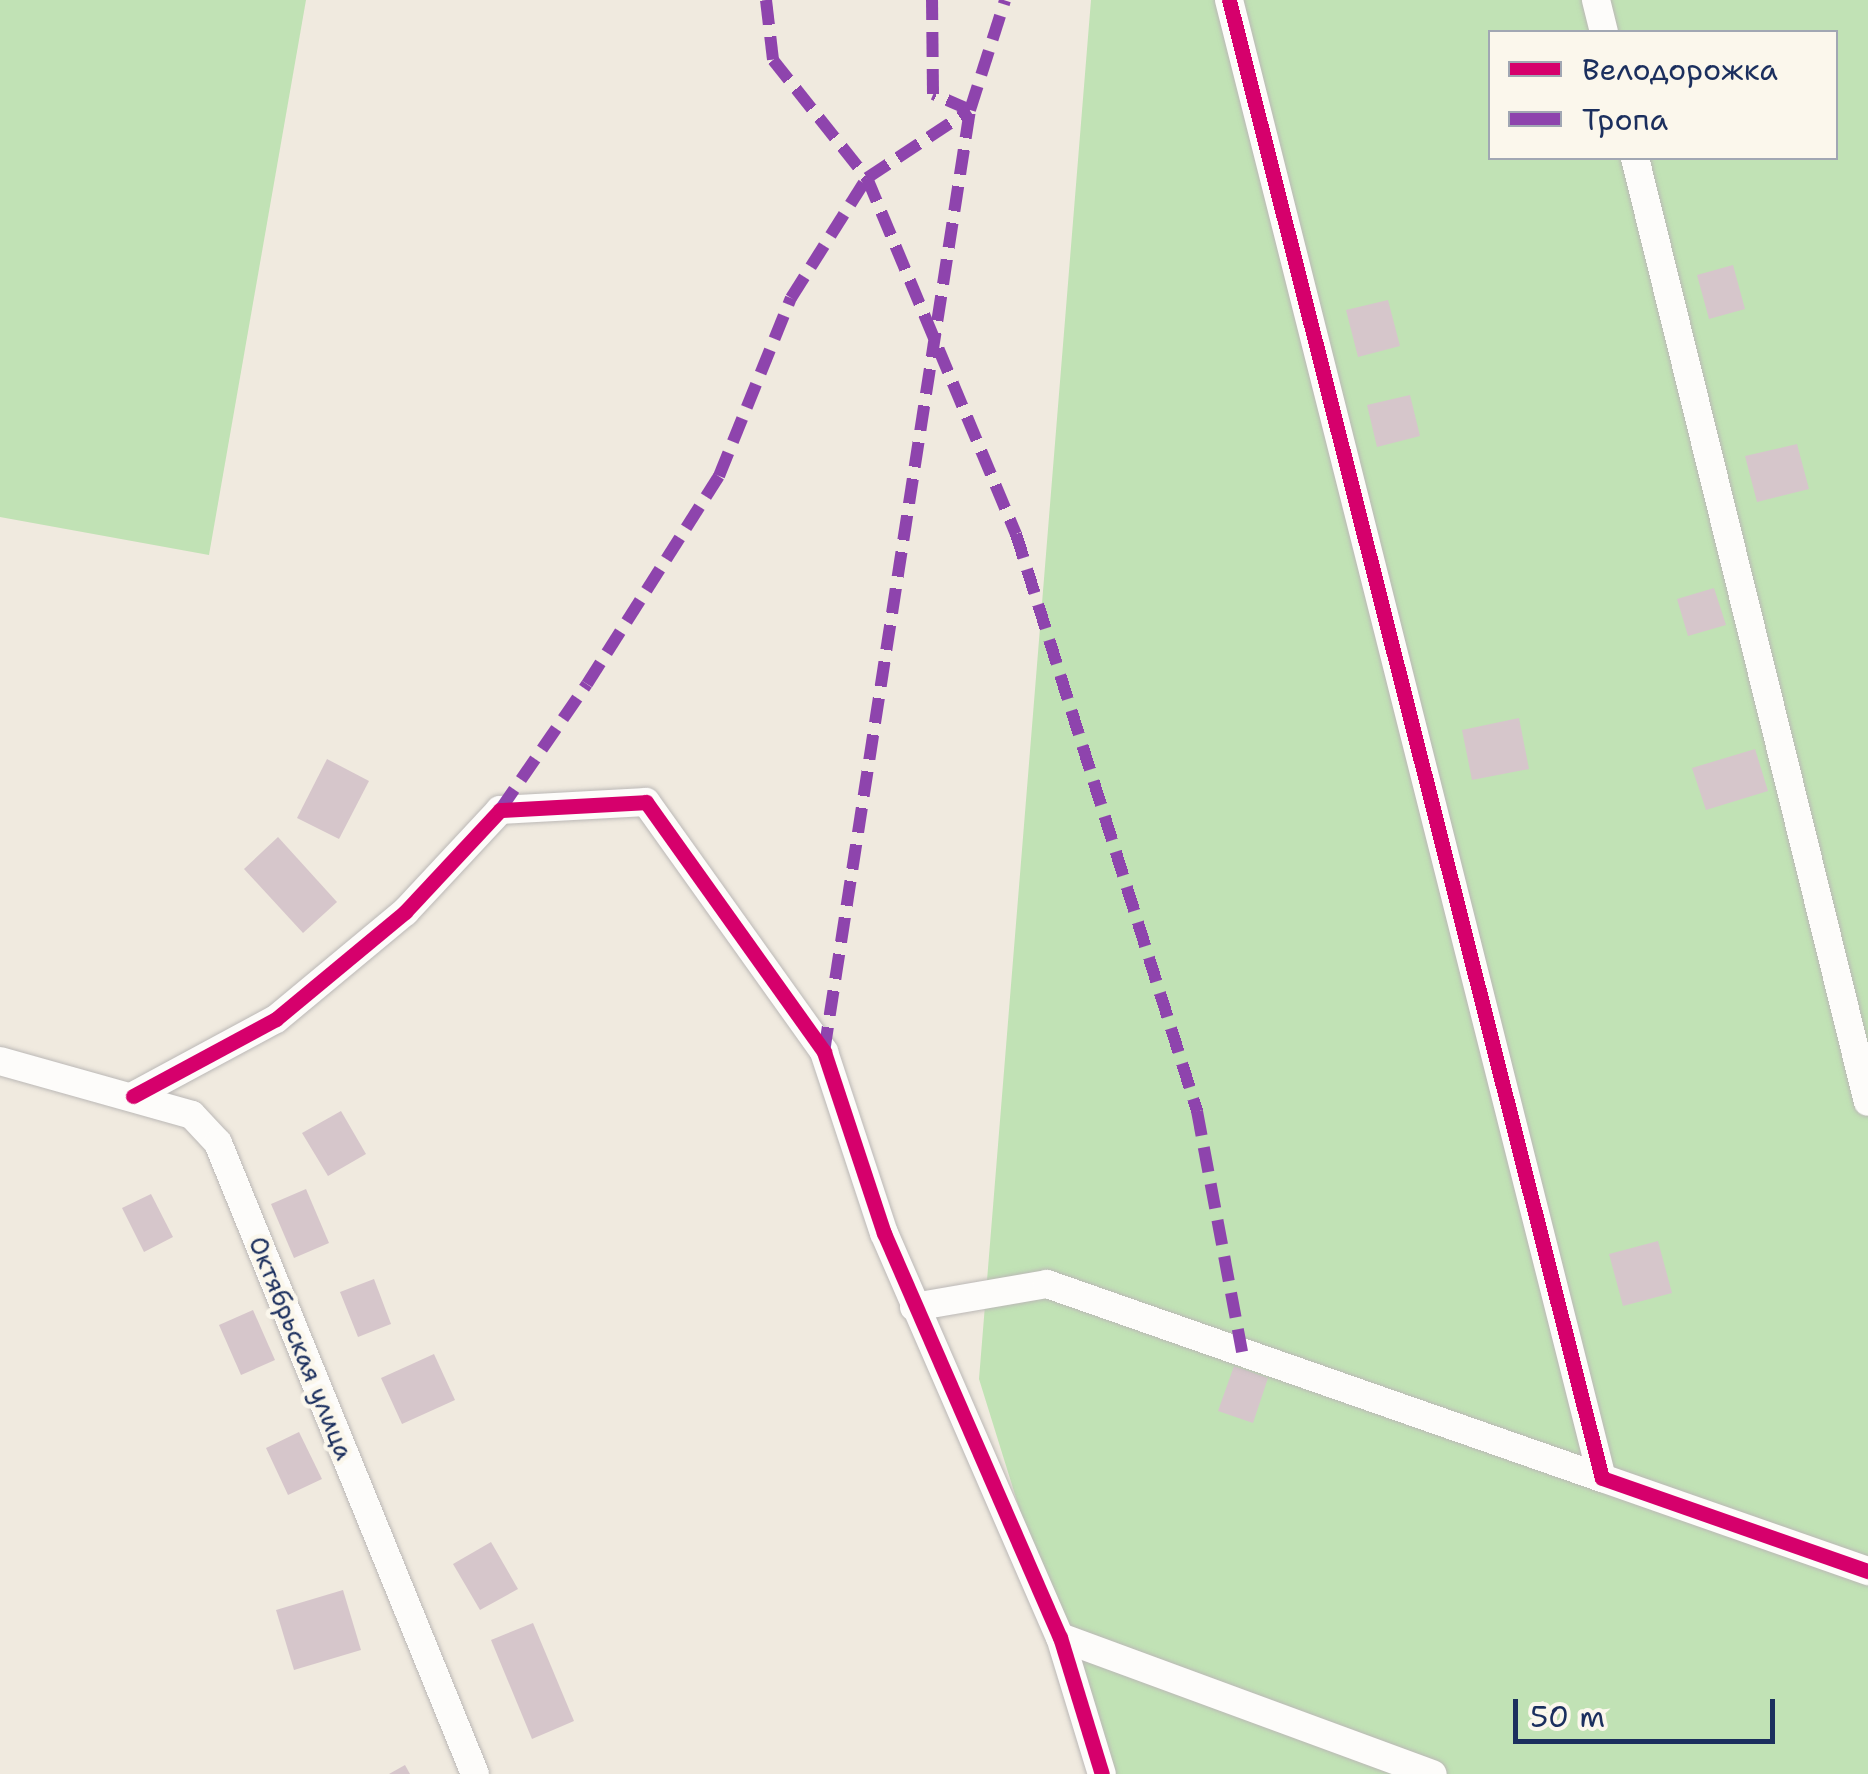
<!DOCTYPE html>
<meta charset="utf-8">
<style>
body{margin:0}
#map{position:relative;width:1868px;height:1774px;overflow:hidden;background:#f0eadf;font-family:"Shantell Sans",sans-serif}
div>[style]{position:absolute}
.green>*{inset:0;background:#c1e2b5}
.building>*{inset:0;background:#d6c6cb}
.roads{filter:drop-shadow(0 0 2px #bbb8b6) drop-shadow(0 0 2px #bbb8b6)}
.street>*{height:28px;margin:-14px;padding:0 14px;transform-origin:14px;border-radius:14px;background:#fdfcfa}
.quiet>*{height:12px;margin-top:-6px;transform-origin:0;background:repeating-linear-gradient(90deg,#8e44ad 0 25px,transparent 0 37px)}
.cycleway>*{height:15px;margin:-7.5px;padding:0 7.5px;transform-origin:7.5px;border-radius:7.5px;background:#d6006c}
span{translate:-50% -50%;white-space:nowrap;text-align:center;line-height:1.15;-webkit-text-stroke:9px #fbf7ec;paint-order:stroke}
.street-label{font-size:25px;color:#1b2f5e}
.legend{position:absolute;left:1488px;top:30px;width:350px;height:130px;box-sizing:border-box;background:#fbf7ec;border:2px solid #a1a7b3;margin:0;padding:12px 18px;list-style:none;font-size:30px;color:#1b2f5e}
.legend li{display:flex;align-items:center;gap:20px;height:50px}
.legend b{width:50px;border:2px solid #a1a7b3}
.scale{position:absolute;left:1513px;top:1699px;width:262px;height:45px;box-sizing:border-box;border:5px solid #1b2f5e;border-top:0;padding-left:12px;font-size:30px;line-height:35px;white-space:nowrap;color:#1b2f5e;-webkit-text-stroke:8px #fbf7ec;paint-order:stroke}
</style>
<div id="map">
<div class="green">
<i style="clip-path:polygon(0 0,306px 0,209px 555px,0 517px)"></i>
<i style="clip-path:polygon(evenodd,1091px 0,1868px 0,1868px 1774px,1102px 1774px,979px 1379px,1091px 0,1490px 32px,1836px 32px,1836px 158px,1490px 158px,1490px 32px)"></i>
</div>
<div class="building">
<i style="clip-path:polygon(1733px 265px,1745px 309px,1709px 319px,1697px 275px)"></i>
<i style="clip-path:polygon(1388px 300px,1400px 346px,1358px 357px,1346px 310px)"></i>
<i style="clip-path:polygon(1410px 395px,1420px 436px,1377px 447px,1367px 405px)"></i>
<i style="clip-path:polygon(1797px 444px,1809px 489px,1757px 502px,1745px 456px)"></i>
<i style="clip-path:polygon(1714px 588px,1726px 625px,1688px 636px,1677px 599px)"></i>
<i style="clip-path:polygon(1519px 718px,1529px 769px,1472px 780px,1462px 730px)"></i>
<i style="clip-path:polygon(1755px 749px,1768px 791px,1706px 810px,1692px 768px)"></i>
<i style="clip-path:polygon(327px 759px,369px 781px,339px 839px,297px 818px)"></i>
<i style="clip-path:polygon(278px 837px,337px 902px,303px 933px,244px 869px)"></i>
<i style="clip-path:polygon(341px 1111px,366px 1154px,328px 1176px,302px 1133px)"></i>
<i style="clip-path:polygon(306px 1189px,329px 1243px,294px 1258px,271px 1204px)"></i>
<i style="clip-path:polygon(151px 1194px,173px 1237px,144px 1252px,122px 1208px)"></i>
<i style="clip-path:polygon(1658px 1241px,1672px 1293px,1623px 1306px,1609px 1254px)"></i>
<i style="clip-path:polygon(374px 1279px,391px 1324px,358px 1337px,340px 1292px)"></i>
<i style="clip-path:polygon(253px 1310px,275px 1360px,241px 1375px,219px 1325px)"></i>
<i style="clip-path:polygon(434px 1354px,455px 1400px,402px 1424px,381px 1378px)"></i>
<i style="clip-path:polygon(1234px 1366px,1268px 1378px,1253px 1423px,1218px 1411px)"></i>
<i style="clip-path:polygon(299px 1432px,322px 1479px,288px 1495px,266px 1448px)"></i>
<i style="clip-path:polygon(491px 1542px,518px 1589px,480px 1610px,453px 1564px)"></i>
<i style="clip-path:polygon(343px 1590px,361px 1650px,294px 1670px,276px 1610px)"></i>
<i style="clip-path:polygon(533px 1623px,574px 1721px,532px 1739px,491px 1640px)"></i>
<i style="clip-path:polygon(405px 1765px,410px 1774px,389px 1774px)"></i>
</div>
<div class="roads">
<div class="street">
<i style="left:1229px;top:0;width:1524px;rotate:75.84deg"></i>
<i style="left:1602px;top:1478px;width:282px;rotate:19.3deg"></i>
<i style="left:1596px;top:0;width:33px;rotate:76deg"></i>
<i style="left:1635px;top:158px;width:972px;rotate:76.14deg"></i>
<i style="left:0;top:1061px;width:199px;rotate:15.7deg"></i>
<i style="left:192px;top:1115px;width:38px;rotate:47deg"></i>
<i style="left:218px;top:1143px;width:681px;rotate:67.84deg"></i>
<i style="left:133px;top:1096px;width:162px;rotate:-28.3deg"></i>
<i style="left:276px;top:1019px;width:168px;rotate:-39.7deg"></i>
<i style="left:405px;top:912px;width:139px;rotate:-47deg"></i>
<i style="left:500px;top:810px;width:146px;rotate:-3.1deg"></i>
<i style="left:646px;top:802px;width:307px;rotate:54.5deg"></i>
<i style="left:824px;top:1052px;width:191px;rotate:71.7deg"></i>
<i style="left:884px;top:1233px;width:441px;rotate:66.5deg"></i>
<i style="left:1060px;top:1637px;width:143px;rotate:73deg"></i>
<i style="left:914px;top:1307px;width:135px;rotate:-9.8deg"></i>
<i style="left:1047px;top:1284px;width:588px;rotate:19.27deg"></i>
<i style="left:1060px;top:1637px;width:397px;rotate:20.2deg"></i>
</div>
</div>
<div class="quiet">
<i style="left:766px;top:0;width:60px;rotate:83.3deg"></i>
<i style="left:773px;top:60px;width:151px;rotate:51.5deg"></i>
<i style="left:867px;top:178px;width:386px;rotate:67.3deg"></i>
<i style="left:1016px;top:534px;width:605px;rotate:72.58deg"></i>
<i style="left:1197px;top:1111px;width:245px;rotate:79.4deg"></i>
<i style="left:500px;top:810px;width:153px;rotate:-55.4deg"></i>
<i style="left:587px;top:684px;width:246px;rotate:-57.6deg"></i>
<i style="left:719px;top:476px;width:192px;rotate:-68deg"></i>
<i style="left:791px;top:298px;width:142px;rotate:-57.7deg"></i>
<i style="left:867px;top:178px;width:123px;rotate:-33.4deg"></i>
<i style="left:970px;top:110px;width:40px;rotate:-156.6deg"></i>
<i style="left:933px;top:94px;width:94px;rotate:-90.6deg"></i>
<i style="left:824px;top:1052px;width:953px;rotate:-81.19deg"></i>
<i style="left:970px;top:110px;width:115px;rotate:-72.3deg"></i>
</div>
<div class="cycleway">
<i style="left:1229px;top:0;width:1524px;rotate:75.84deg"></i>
<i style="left:1602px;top:1478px;width:282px;rotate:19.3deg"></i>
<i style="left:133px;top:1096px;width:162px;rotate:-28.3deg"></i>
<i style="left:276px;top:1019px;width:168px;rotate:-39.7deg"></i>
<i style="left:405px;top:912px;width:139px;rotate:-47deg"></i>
<i style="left:500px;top:810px;width:146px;rotate:-3.1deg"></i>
<i style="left:646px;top:802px;width:307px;rotate:54.5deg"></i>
<i style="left:824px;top:1052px;width:191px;rotate:71.7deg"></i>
<i style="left:884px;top:1233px;width:441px;rotate:66.5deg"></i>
<i style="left:1060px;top:1637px;width:143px;rotate:73deg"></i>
</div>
<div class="street-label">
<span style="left:301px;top:1348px;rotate:68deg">Октябрьская улица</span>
</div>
<ul class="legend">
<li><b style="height:12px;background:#d6006c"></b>Велодорожка</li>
<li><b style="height:12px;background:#8e44ad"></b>Тропа</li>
</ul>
<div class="scale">50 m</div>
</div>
